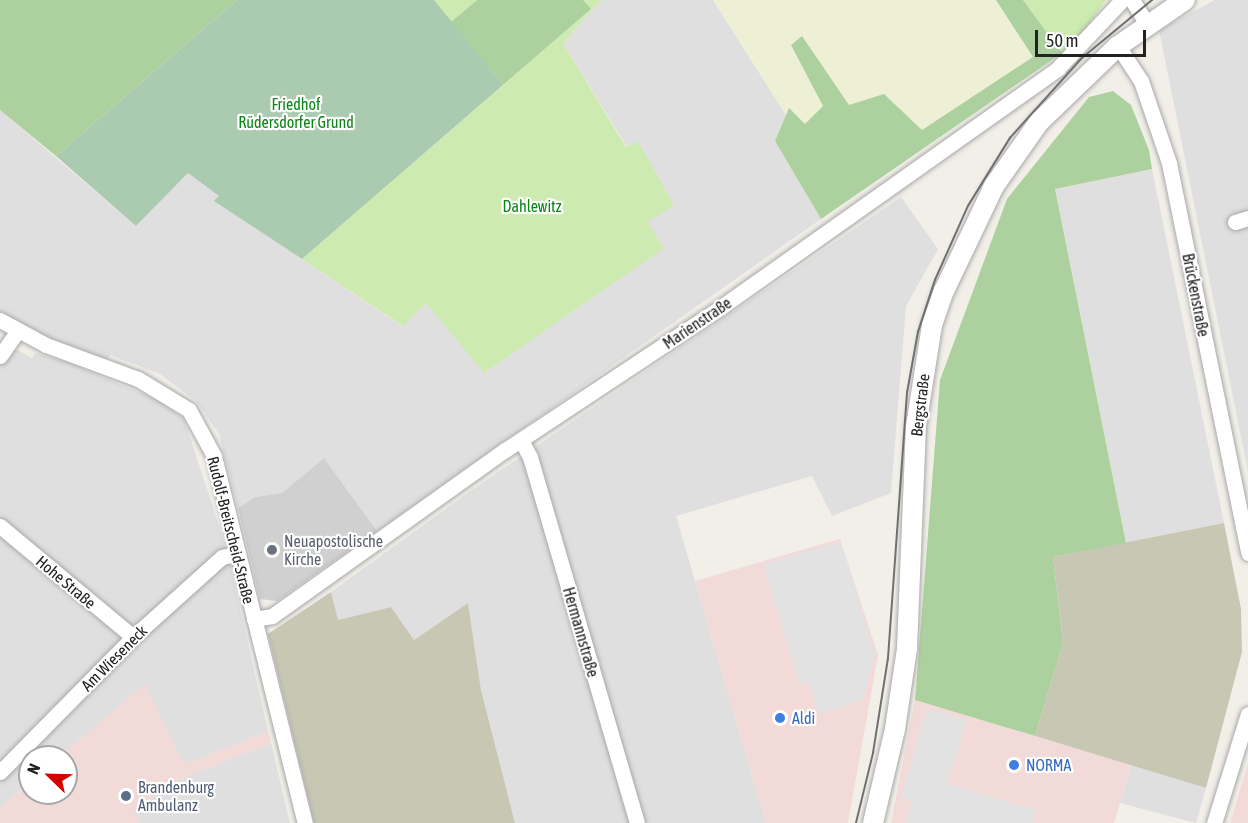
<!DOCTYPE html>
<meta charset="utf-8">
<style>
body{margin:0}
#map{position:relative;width:1248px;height:823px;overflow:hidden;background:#f2efe9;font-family:"Asap Condensed",sans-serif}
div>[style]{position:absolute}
.residential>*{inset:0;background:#e0dfdf}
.commercial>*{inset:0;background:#f2dad9}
.religious>*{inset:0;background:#d0d0d0}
.construction>*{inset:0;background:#c7c7b4}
.farmland>*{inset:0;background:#eef0d5}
.grass>*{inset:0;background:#cdebb0}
.forest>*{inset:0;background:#add19e}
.cemetery>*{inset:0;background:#aacbaf}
.parking>*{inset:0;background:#e2e2e2}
.roads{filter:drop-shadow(0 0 2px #a9a9a9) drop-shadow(0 0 2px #a9a9a9)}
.minor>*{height:15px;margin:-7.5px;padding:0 7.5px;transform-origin:7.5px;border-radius:7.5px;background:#fff}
.tertiary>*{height:20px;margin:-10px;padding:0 10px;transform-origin:10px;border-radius:10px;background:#fff}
.tram>*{height:1.5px;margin:-0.75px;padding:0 0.75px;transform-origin:0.75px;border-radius:0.75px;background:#707070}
.dots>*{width:16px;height:16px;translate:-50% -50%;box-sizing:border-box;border:3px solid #fff;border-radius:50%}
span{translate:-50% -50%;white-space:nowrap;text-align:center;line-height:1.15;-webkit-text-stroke:4.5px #fff;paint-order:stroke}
.park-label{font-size:16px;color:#0c8416}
.street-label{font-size:16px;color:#222}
.worship-label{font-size:16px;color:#5b616d}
.left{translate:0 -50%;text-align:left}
.shop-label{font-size:16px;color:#366cbe}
.service-label{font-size:16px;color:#4e5e75}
.north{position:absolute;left:18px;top:745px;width:60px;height:60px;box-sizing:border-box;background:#fff;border:2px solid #a7a7a7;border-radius:50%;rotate:293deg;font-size:16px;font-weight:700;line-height:24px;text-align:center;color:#222}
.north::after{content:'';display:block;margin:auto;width:21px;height:27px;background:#d40000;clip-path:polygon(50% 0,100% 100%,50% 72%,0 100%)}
.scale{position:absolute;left:1035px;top:30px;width:111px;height:27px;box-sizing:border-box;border:3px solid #222;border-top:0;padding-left:8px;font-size:18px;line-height:21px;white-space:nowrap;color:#222;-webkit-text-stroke:4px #fff;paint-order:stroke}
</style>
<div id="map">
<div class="residential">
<i style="clip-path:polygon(601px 0,713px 0,786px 115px,775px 141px,821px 219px,377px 531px,324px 458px,282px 493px,255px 497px,238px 508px,219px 434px,197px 402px,160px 374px,110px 355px,108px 359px,47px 342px,0 317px,0 110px,136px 226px,188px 173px,220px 196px,215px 201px,402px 326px,426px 302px,484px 373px,663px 248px,647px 222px,638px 141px,627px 147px,563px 43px)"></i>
<i style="clip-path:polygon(1215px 0,1248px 0,1248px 472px,1159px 30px)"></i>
<i style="clip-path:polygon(1152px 169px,1224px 523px,1126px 543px,1055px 189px)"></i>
<i style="clip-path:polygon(901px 197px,938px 249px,906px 306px,891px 493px,832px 516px,812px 476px,676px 516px,766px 823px,515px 823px,481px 690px,468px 603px,414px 640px,391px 607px,338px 620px,331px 592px,472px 490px)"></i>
<i style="clip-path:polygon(0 341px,32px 358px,35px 353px,67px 362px,158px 400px,184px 419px,226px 547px,268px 731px,189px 763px,182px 761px,145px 685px,59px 757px,30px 757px,30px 782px,0 808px)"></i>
<i style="clip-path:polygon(271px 743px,290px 823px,139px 823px,132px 810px,186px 777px)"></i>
<i style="clip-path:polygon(1131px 765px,1206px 788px,1196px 823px,1120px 803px)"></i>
</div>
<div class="commercial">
<i style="clip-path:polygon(840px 539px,878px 655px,848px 823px,766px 823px,695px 581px)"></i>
<i style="clip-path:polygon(145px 684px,182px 761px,189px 763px,268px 731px,271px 743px,186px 777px,133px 810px,139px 823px,0 823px,0 808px,30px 782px,30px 793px,66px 793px,66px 757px,59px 757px)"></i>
<i style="clip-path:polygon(915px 700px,1131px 765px,1114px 823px,891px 823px)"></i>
<i style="clip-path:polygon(1248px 764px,1248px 823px,1230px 823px)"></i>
</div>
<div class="religious">
<i style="clip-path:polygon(324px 458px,377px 531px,277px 601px,260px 599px,238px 508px,255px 497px,282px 493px)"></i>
</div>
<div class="construction">
<i style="clip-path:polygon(1224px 523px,1241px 609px,1242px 652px,1206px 788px,1035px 736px,1063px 643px,1053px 557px)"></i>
<i style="clip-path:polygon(331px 592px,338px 620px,391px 607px,414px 640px,468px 603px,481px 690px,515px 823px,314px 823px,268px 634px)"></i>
</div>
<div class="farmland">
<i style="clip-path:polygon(713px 0,996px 0,1033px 57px,922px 130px,884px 94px,849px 105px,802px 36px,791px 45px,823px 106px,805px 124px,789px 109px,786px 115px)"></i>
</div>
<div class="grass">
<i style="clip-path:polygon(434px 0,477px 0,451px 22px)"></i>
<i style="clip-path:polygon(583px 0,601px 0,563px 43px,626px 147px,638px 141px,674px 205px,647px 222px,664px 248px,484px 373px,426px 303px,403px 326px,302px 259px,590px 10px)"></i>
<i style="clip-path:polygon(1023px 0,1106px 0,1071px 49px,1062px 53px)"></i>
</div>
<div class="forest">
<i style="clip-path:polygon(0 0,237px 0,56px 156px,0 110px)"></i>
<i style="clip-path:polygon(477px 0,583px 0,591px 9px,503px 85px,451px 22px)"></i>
<i style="clip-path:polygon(996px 0,1023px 0,1062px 53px,821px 219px,775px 141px,789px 108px,805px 124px,823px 106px,791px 45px,802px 36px,849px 105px,884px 94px,922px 130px,1033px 57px)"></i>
<i style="clip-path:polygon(1113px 91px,1131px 105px,1149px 150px,1152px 169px,1055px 189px,1126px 543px,1053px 557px,1063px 643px,1035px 736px,915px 700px,940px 380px,1007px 199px,1089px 97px)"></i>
</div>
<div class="cemetery">
<i style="clip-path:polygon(237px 0,434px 0,503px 85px,302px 259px,214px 201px,219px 196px,188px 173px,136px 226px,56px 156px)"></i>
</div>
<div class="parking">
<i style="clip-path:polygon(841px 542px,875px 654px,863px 700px,818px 714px,809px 682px,799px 684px,763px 564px)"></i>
<i style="clip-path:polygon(927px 709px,967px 720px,948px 784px,1036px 810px,1032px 823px,905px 823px,912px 801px,901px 797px)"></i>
</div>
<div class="roads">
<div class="minor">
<i style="left:1132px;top:0;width:28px;rotate:58deg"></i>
<i style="left:1118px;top:46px;width:42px;rotate:56.7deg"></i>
<i style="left:1141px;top:81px;width:87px;rotate:71.1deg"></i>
<i style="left:1169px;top:163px;width:398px;rotate:78.5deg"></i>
<i style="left:1235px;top:222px;width:14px;rotate:-17deg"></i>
<i style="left:0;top:320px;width:52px;rotate:28.5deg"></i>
<i style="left:46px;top:345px;width:98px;rotate:20.3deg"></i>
<i style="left:138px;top:379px;width:60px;rotate:31.3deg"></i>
<i style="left:189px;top:410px;width:52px;rotate:61.5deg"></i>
<i style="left:214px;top:456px;width:378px;rotate:76.1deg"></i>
<i style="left:0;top:356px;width:29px;rotate:-55deg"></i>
<i style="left:522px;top:442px;width:17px;rotate:62deg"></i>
<i style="left:530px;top:457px;width:381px;rotate:73.7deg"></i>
<i style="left:0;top:526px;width:173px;rotate:39.8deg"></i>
<i style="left:254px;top:619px;width:18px;rotate:-9deg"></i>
<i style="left:272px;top:616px;width:286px;rotate:-35.5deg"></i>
<i style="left:505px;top:450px;width:259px;rotate:-33.5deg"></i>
<i style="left:721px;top:307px;width:413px;rotate:-35.3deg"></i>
<i style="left:1058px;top:68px;width:93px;rotate:-46.7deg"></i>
<i style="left:0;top:772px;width:190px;rotate:-45.4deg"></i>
<i style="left:133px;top:637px;width:120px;rotate:-42deg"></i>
<i style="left:222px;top:557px;width:13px;rotate:-13deg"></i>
<i style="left:1214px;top:823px;width:114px;rotate:-72.7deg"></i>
</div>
<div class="tertiary">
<i style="left:873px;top:823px;width:97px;rotate:-76.8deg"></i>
<i style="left:895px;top:729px;width:81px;rotate:-81.5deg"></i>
<i style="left:907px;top:649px;width:223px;rotate:-87.7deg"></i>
<i style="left:916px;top:426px;width:102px;rotate:-81deg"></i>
<i style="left:932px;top:325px;width:36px;rotate:-71deg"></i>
<i style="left:944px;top:291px;width:116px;rotate:-64.5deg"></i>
<i style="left:994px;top:186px;width:78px;rotate:-54.9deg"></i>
<i style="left:1039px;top:122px;width:110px;rotate:-43.9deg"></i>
<i style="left:1118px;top:46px;width:81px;rotate:-34.5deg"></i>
</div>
</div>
<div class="tram">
<i style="left:856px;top:823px;width:72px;rotate:-76.3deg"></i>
<i style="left:873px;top:753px;width:96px;rotate:-81deg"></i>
<i style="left:888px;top:658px;width:266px;rotate:-85.9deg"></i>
<i style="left:907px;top:393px;width:62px;rotate:-79.8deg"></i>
<i style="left:918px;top:332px;width:55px;rotate:-71.9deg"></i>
<i style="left:935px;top:280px;width:81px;rotate:-66deg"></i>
<i style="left:968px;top:206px;width:80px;rotate:-58.3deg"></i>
<i style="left:1010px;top:138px;width:108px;rotate:-48deg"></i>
<i style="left:1082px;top:58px;width:91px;rotate:-39.6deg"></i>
</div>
<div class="dots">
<i style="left:272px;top:550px;background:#6b7280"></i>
<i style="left:780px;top:718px;background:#3f7fe0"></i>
<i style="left:1014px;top:765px;background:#3f7fe0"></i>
<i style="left:126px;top:796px;background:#5c6f8a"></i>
</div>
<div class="park-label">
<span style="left:296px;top:113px">Friedhof<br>Rüdersdorfer Grund</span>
<span style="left:532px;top:206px">Dahlewitz</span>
</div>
<div class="street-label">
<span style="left:1196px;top:295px;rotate:79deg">Brückenstraße</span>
<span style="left:697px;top:323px;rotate:-34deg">Marienstraße</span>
<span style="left:920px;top:405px;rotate:-83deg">Bergstraße</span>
<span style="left:231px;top:530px;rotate:76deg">Rudolf-Breitscheid-Straße</span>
<span style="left:66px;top:582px;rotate:40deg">Hohe Straße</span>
<span style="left:581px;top:632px;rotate:74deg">Hermannstraße</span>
<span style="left:114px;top:658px;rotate:-45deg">Am Wieseneck</span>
</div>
<div class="worship-label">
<span class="left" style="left:284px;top:550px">Neuapostolische<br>Kirche</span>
</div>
<div class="shop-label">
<span class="left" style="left:792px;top:718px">Aldi</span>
<span class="left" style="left:1026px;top:765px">NORMA</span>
</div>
<div class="service-label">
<span class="left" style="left:138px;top:796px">Brandenburg<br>Ambulanz</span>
</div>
<div class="north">N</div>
<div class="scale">50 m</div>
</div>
